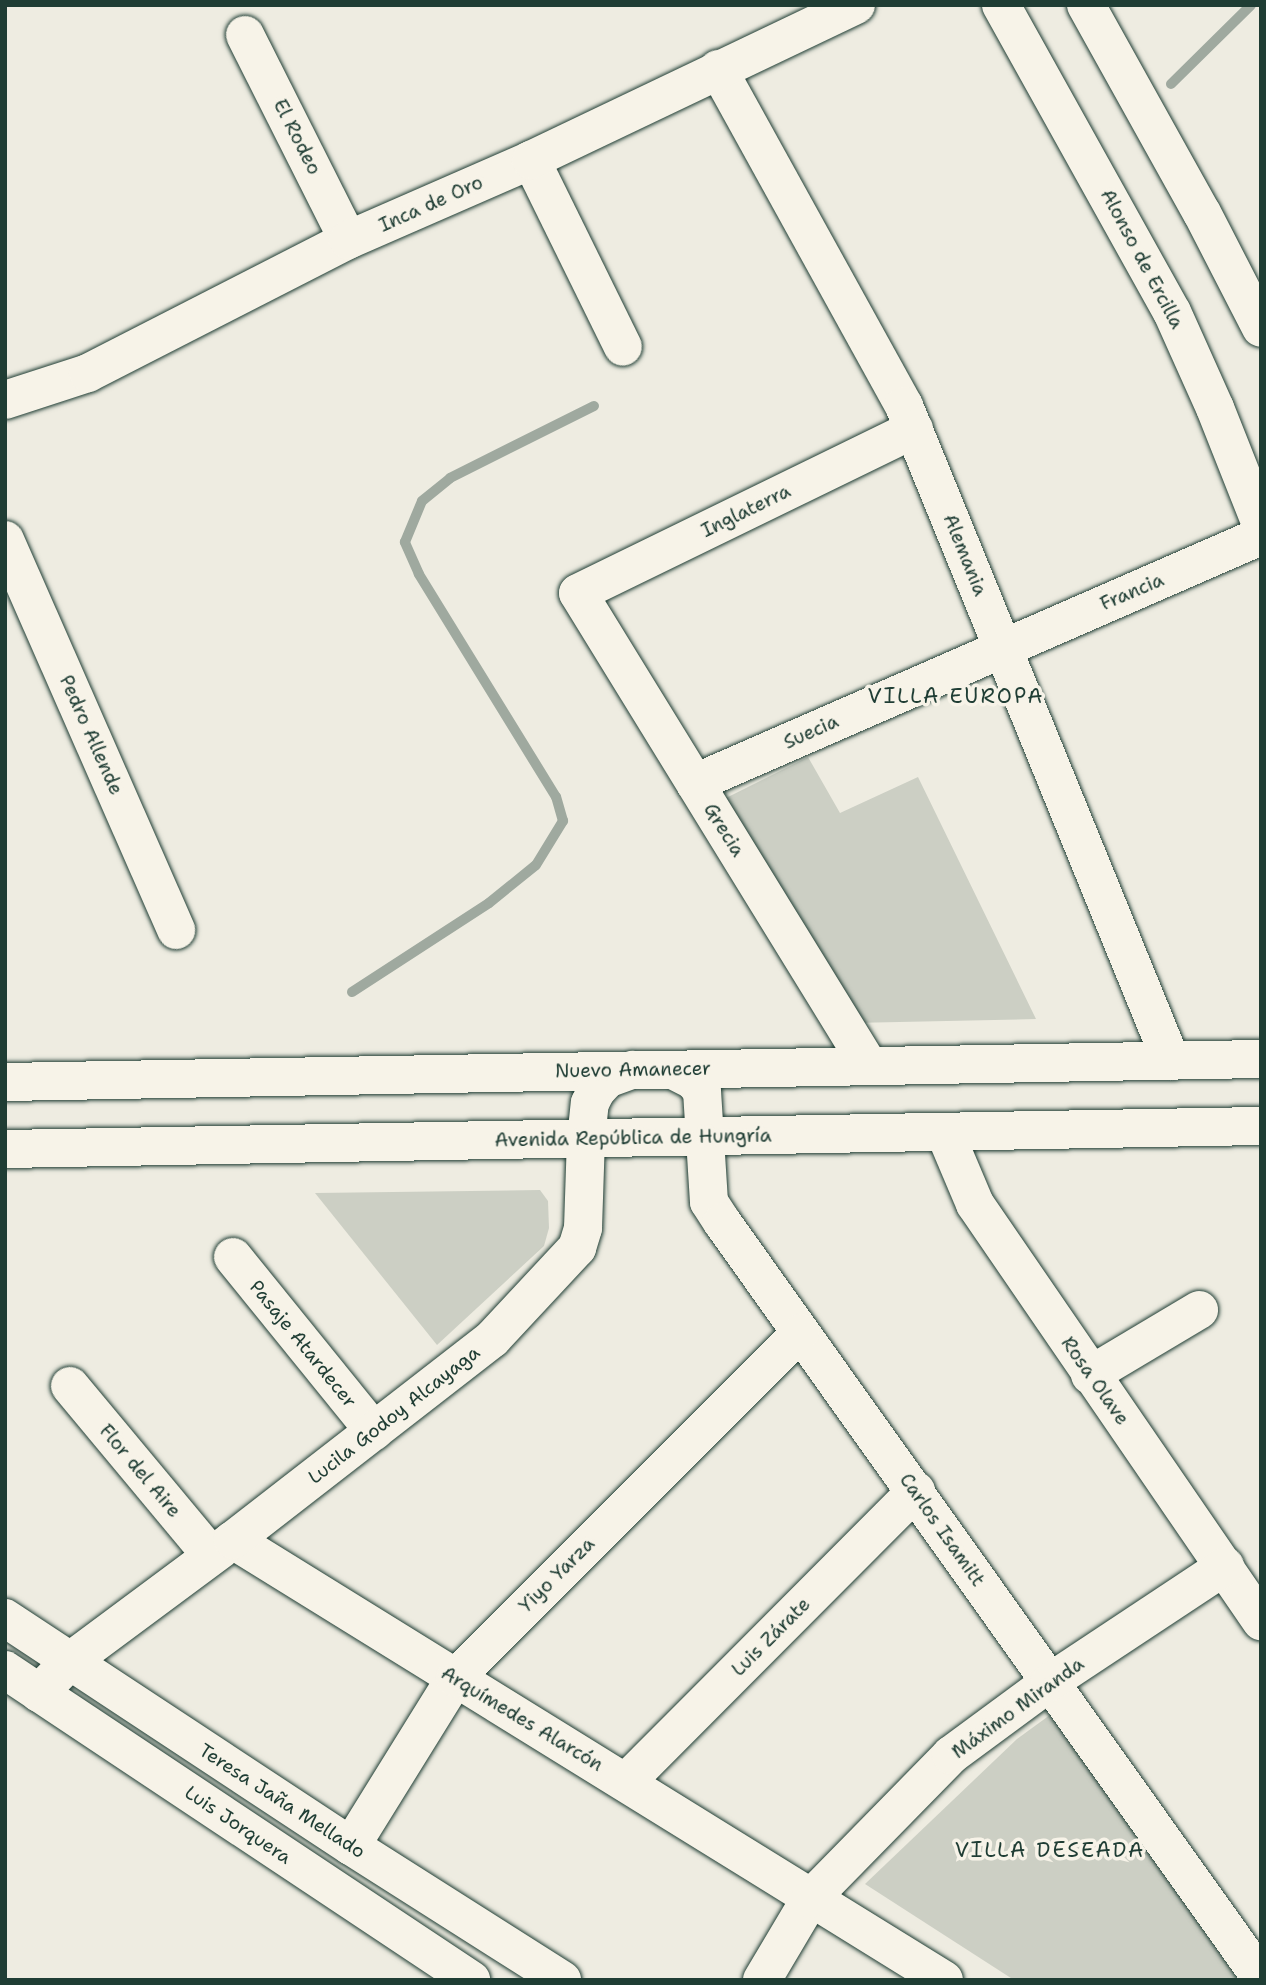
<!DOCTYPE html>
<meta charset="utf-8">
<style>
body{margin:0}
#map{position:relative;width:1266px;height:1985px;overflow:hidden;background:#eeece1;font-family:"Shantell Sans",sans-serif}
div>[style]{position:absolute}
.green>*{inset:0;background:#cccfc4}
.stream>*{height:10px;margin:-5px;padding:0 5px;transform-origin:5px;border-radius:5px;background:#9fa99f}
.roads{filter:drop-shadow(0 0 2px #1f3d34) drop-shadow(0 0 2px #1f3d34)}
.minor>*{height:38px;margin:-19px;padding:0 19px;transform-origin:19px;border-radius:19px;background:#f7f3e8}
span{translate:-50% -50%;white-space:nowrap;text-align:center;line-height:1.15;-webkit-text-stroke:7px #f7f3e8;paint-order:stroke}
.street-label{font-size:19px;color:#1f3d34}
.neighbourhood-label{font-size:21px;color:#1f3d34;letter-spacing:2px}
.frame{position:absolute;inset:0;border:7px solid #1f3d34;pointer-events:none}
</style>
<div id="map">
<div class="green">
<i style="clip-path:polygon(808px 757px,840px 813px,918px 777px,1036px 1019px,852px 1023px,722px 800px)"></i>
<i style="clip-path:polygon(540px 1190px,548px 1201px,549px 1228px,544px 1246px,437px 1345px,315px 1193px)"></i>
<i style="clip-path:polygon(1054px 1712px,1240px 1980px,1014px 1980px,865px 1884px,1017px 1739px)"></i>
</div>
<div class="stream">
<i style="left:1171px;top:84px;width:112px;rotate:-44.6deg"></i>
<i style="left:352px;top:992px;width:163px;rotate:-33deg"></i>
<i style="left:489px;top:903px;width:60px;rotate:-39deg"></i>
<i style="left:536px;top:865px;width:52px;rotate:-58.5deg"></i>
<i style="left:563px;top:821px;width:25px;rotate:-106deg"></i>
<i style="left:556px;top:797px;width:262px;rotate:-121.6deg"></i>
<i style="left:419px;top:574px;width:35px;rotate:-114deg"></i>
<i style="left:405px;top:542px;width:44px;rotate:-67.5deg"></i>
<i style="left:422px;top:501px;width:36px;rotate:-39deg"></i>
<i style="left:450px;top:478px;width:161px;rotate:-26.6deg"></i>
</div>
<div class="roads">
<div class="minor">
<i style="left:1001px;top:5px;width:351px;rotate:60.9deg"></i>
<i style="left:1172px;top:312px;width:105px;rotate:65.9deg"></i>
<i style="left:1215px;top:408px;width:125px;rotate:68.4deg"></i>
<i style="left:1086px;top:5px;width:238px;rotate:60.9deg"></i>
<i style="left:1202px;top:213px;width:129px;rotate:62.8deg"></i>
<i style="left:245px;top:35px;width:229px;rotate:63.3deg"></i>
<i style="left:718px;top:69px;width:385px;rotate:61.1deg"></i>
<i style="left:904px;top:406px;width:707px;rotate:67.82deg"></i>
<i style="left:531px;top:160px;width:208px;rotate:63.8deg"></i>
<i style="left:5px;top:400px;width:87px;rotate:-18deg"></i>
<i style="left:88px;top:373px;width:292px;rotate:-27.1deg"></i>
<i style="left:348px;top:240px;width:200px;rotate:-23.6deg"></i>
<i style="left:531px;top:160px;width:360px;rotate:-25.5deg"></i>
<i style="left:5px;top:540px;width:426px;rotate:66.3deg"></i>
<i style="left:695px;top:783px;width:618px;rotate:-23.58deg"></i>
<i style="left:869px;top:1066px;width:555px;rotate:-121.6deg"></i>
<i style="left:578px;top:593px;width:374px;rotate:-26deg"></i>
<i style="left:673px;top:1070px;width:22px;rotate:27deg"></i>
<i style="left:693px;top:1080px;width:14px;rotate:51deg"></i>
<i style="left:702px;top:1091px;width:111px;rotate:86.4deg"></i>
<i style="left:709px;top:1202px;width:24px;rotate:57deg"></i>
<i style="left:722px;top:1222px;width:928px;rotate:54.51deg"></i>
<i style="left:5px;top:1082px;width:1256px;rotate:-1.05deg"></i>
<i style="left:945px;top:1133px;width:77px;rotate:67.1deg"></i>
<i style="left:975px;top:1204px;width:506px;rotate:55.56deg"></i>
<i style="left:5px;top:1149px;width:1256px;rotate:-1.05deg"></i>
<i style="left:233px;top:1257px;width:224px;rotate:51deg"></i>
<i style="left:1090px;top:1375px;width:127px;rotate:-30.8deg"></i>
<i style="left:70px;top:1386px;width:220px;rotate:50.2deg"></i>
<i style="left:233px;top:1540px;width:836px;rotate:31.75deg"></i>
<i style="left:5px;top:1618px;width:414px;rotate:33.4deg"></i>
<i style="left:351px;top:1846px;width:250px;rotate:32.4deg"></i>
<i style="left:5px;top:1670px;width:560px;rotate:33.63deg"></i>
<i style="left:39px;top:1693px;width:43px;rotate:-45.9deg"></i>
<i style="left:69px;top:1662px;width:204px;rotate:-36.6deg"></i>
<i style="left:233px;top:1540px;width:328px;rotate:-37.8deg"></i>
<i style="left:492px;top:1339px;width:125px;rotate:-47deg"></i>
<i style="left:577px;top:1248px;width:21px;rotate:-73deg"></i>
<i style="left:583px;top:1228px;width:89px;rotate:-88.1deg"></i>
<i style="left:586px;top:1139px;width:36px;rotate:-84deg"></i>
<i style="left:590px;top:1103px;width:13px;rotate:-63deg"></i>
<i style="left:596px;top:1091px;width:16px;rotate:-47deg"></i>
<i style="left:607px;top:1079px;width:27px;rotate:-20deg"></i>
<i style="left:626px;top:1782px;width:411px;rotate:-45.1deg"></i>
<i style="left:351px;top:1846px;width:198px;rotate:-58.2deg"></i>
<i style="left:455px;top:1678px;width:488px;rotate:-45deg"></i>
<i style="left:762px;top:1980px;width:94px;rotate:-59.3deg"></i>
<i style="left:810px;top:1899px;width:202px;rotate:-45.6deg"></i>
<i style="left:951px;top:1755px;width:123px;rotate:-36.4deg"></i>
<i style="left:1050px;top:1682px;width:210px;rotate:-33.5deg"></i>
</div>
</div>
<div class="street-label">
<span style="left:297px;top:137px;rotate:63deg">El Rodeo</span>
<span style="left:431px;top:204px;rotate:-24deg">Inca de Oro</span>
<span style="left:1142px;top:259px;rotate:62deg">Alonso de Ercilla</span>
<span style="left:746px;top:511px;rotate:-26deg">Inglaterra</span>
<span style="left:965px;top:555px;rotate:68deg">Alemania</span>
<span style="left:1132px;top:592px;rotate:-23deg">Francia</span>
<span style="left:811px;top:732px;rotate:-24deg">Suecia</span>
<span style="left:91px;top:735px;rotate:66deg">Pedro Allende</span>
<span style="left:724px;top:830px;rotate:58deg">Grecia</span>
<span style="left:633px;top:1070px;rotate:-1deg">Nuevo Amanecer</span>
<span style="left:633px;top:1138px;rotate:-1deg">Avenida República de Hungría</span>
<span style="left:303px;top:1344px;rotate:51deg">Pasaje Atardecer</span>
<span style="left:1095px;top:1381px;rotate:55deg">Rosa Olave</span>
<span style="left:394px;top:1415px;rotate:-38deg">Lucila Godoy Alcayaga</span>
<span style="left:140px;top:1471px;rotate:50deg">Flor del Aire</span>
<span style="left:942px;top:1530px;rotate:55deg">Carlos Isamitt</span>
<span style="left:557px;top:1575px;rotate:-45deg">Yiyo Yarza</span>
<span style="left:771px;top:1637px;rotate:-45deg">Luis Zárate</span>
<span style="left:1018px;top:1708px;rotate:-36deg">Máximo Miranda</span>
<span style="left:522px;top:1719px;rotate:31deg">Arquímedes Alarcón</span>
<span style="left:282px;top:1801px;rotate:33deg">Teresa Jaña Mellado</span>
<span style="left:238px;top:1825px;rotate:34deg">Luis Jorquera</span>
</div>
<div class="neighbourhood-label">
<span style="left:956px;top:696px">VILLA EUROPA</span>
<span style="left:1050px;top:1850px">VILLA DESEADA</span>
</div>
<div class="frame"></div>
</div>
